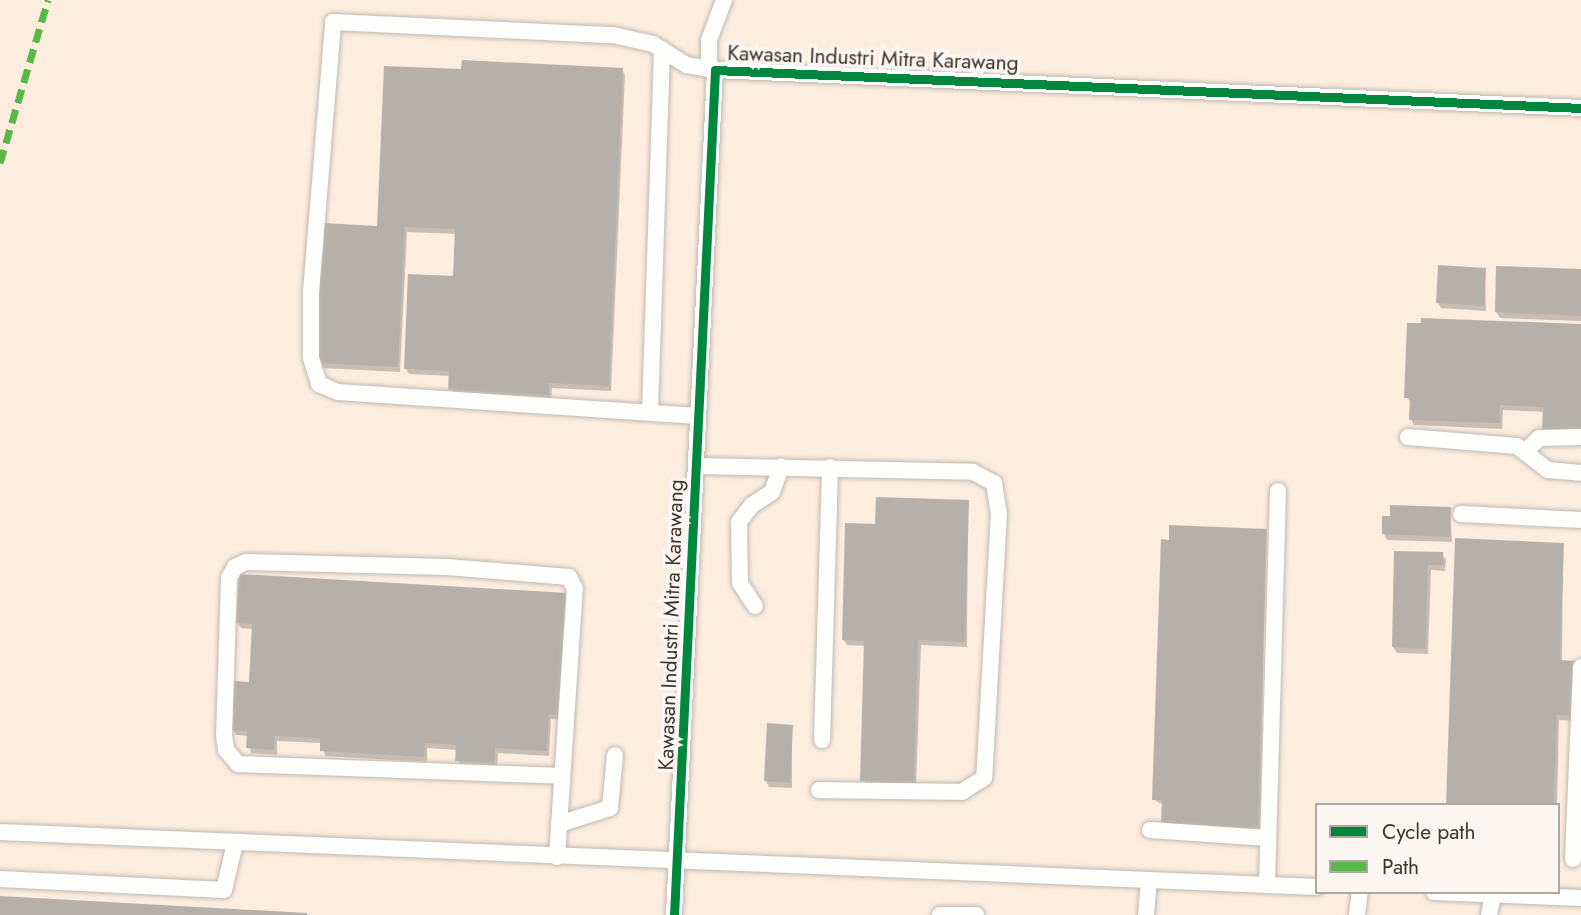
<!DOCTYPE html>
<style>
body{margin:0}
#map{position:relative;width:1581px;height:915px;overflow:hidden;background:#f9f6f3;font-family:Jost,sans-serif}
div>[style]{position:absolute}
.built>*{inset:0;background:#fcedde}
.shadow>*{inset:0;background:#0003}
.building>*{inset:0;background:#b5b0aa}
.roads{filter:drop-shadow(0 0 2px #bfb9b3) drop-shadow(0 0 2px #bfb9b3)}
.minor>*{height:16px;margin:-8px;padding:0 8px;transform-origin:8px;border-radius:8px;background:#fefefd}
.quiet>*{height:7px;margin-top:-3.5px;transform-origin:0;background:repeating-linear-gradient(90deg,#58b947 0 14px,transparent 0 21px)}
.cycleway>*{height:9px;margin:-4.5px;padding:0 4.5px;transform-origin:4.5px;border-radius:4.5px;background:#00873e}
span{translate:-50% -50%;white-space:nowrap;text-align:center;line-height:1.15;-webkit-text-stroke:7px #fbf6f1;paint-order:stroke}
.street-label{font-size:21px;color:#3d332a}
.legend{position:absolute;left:1315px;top:803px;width:245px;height:91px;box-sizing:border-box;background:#fbf6f1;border:2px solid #afa8a1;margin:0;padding:9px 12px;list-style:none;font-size:21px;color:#3d332a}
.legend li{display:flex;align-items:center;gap:14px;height:35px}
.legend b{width:35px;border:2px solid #afa8a1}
</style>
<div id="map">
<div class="built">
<i style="clip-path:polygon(evenodd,0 0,1581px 0,1581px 915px,0 915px,0 0,1317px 805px,1558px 805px,1558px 892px,1317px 892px,1317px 805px)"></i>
</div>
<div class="shadow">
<i style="clip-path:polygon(622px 70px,625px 75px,611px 391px,552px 388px,551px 401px,453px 396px,451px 376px,409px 374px,406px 369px,454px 278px,457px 234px,407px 232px,400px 372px,322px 368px,318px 362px,379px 227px,463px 71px)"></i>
<i style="clip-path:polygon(1485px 270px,1486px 311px,1441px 308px,1438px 303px)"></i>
<i style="clip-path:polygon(1581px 271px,1581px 321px,1500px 318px,1496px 312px)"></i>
<i style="clip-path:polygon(1581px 326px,1545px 412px,1503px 410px,1502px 429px,1414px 425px,1411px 419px,1412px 403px,1406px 397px)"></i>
<i style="clip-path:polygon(968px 502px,967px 647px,921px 645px,916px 788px,865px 787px,866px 646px,847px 645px,843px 639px,876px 526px)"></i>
<i style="clip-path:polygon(1450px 509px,1452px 542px,1387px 540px,1384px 534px)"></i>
<i style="clip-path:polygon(1266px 531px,1260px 833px,1166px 829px,1163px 805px,1153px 799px,1170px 541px)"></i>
<i style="clip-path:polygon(1563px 545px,1562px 662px,1577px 721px,1559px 720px,1557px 805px,1448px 805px)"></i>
<i style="clip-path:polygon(1396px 553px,1442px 554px,1446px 560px,1445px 571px,1431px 570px,1428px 654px,1397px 653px,1393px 647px)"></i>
<i style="clip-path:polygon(567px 595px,564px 720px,551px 719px,549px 756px,498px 753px,497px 768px,460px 766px,457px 750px,427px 748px,427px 762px,325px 756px,322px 743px,277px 741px,277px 755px,251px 753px,248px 736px,236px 735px,233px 730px,250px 684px,253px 629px,241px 628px,238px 623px)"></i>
<i style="clip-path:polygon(792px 727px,792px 788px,769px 787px,766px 781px)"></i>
</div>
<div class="building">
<i style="clip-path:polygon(462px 60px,623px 68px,609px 386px,549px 383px,549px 395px,448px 390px,449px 371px,404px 369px,408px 274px,453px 276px,455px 229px,405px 227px,398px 367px,316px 363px,323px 223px,377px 226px,384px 66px,461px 69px)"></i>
<i style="clip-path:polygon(1438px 265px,1486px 268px,1484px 306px,1436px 303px)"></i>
<i style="clip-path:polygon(1496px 266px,1581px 269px,1581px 316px,1495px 312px)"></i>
<i style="clip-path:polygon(1421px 318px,1581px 324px,1581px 432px,1542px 430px,1543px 407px,1500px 405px,1500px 423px,1409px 420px,1410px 398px,1404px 398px,1407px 323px,1421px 323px)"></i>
<i style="clip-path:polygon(876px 497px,969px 500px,965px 642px,918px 640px,914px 783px,860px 781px,864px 641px,842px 640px,845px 523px,875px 524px)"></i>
<i style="clip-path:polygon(1390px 505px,1451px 507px,1450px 537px,1382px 534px,1382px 516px,1390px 516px)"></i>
<i style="clip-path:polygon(1169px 525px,1267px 529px,1258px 828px,1161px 824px,1162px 800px,1152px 800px,1161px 539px,1169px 540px)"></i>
<i style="clip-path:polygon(1455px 538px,1564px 543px,1560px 660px,1577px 661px,1574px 716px,1557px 715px,1554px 805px,1446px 805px)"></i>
<i style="clip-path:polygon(1394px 551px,1443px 552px,1443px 565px,1428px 565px,1426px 649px,1392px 647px)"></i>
<i style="clip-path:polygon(239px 574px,568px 593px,562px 715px,549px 714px,547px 751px,495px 748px,494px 763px,455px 761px,456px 745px,425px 743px,424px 757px,320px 751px,320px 738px,275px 736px,274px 750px,246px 748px,247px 731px,231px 730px,234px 681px,249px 682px,252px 624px,236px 623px)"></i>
<i style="clip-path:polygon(767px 723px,793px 725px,790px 783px,764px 781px)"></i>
<i style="clip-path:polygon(0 896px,307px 913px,307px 915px,0 915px)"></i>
</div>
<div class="roads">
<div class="minor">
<i style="left:709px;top:69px;width:29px;rotate:-90deg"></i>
<i style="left:709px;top:40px;width:43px;rotate:-69.4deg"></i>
<i style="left:650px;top:412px;width:363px;rotate:-88.1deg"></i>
<i style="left:698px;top:416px;width:361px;rotate:-176.2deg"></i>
<i style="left:338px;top:392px;width:21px;rotate:-157deg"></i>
<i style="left:319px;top:384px;width:27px;rotate:-107deg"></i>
<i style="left:311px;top:358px;width:66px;rotate:-90deg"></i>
<i style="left:311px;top:292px;width:271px;rotate:-85.3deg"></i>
<i style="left:333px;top:22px;width:280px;rotate:2.7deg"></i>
<i style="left:613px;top:35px;width:41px;rotate:12.7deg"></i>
<i style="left:653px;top:44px;width:40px;rotate:32deg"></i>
<i style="left:687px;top:65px;width:28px;rotate:10deg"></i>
<i style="left:715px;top:70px;width:867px;rotate:2.51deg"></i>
<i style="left:1408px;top:437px;width:109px;rotate:4.7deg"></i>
<i style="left:1517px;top:446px;width:39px;rotate:38deg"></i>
<i style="left:1548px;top:470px;width:33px;rotate:5deg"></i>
<i style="left:1526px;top:451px;width:18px;rotate:-45deg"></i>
<i style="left:1539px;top:438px;width:42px;rotate:-1.4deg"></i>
<i style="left:696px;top:466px;width:277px;rotate:1.2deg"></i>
<i style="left:973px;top:472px;width:24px;rotate:28deg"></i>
<i style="left:994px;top:483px;width:30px;rotate:81deg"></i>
<i style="left:999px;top:513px;width:265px;rotate:93.2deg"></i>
<i style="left:984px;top:778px;width:26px;rotate:148deg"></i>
<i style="left:962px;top:792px;width:143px;rotate:-179.2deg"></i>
<i style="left:1461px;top:514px;width:120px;rotate:2.9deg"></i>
<i style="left:755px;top:606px;width:27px;rotate:-123deg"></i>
<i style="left:740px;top:583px;width:61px;rotate:-90.9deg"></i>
<i style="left:739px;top:522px;width:21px;rotate:-53deg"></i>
<i style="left:752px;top:505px;width:24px;rotate:-33deg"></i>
<i style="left:772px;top:492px;width:27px;rotate:-70deg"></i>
<i style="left:822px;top:740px;width:273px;rotate:-88.3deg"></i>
<i style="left:559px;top:824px;width:53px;rotate:-17.4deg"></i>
<i style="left:610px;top:808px;width:53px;rotate:-84.6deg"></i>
<i style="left:1150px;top:830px;width:118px;rotate:3.9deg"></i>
<i style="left:0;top:832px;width:1318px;rotate:2.39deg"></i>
<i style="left:557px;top:857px;width:269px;rotate:-86.2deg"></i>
<i style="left:575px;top:589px;width:13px;rotate:-117deg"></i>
<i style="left:569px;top:577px;width:122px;rotate:-175.3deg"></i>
<i style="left:447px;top:567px;width:201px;rotate:-178.6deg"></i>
<i style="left:246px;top:562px;width:12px;rotate:156deg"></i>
<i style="left:235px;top:567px;width:13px;rotate:119deg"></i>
<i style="left:229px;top:578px;width:157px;rotate:91.8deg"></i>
<i style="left:224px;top:735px;width:15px;rotate:82deg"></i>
<i style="left:226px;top:750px;width:18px;rotate:49deg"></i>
<i style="left:238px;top:764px;width:323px;rotate:2.1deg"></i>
<i style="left:1573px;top:859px;width:192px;rotate:-87.6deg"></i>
<i style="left:0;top:879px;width:224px;rotate:2.8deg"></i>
<i style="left:224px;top:890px;width:48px;rotate:-76.8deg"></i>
<i style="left:1267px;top:885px;width:394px;rotate:-88.4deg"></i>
<i style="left:1434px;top:892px;width:147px;rotate:2.3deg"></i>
<i style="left:674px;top:915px;width:846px;rotate:-87.22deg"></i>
<i style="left:940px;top:915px;width:36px"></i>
<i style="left:1146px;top:915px;width:34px;rotate:-85deg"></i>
<i style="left:1357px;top:915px;width:23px;rotate:-83deg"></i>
<i style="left:1489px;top:915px;width:21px;rotate:-79deg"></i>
</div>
</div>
<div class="quiet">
<i style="left:0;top:163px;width:170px;rotate:-73.6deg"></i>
</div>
<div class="cycleway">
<i style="left:674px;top:915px;width:846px;rotate:-87.22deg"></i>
<i style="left:715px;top:70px;width:867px;rotate:2.51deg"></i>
</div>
<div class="street-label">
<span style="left:873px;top:58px;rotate:2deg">Kawasan Industri Mitra Karawang</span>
<span style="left:671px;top:625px;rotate:-88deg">Kawasan Industri Mitra Karawang</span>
</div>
<ul class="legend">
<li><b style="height:9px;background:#00873e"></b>Cycle path</li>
<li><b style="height:9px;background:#58b947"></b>Path</li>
</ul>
</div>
